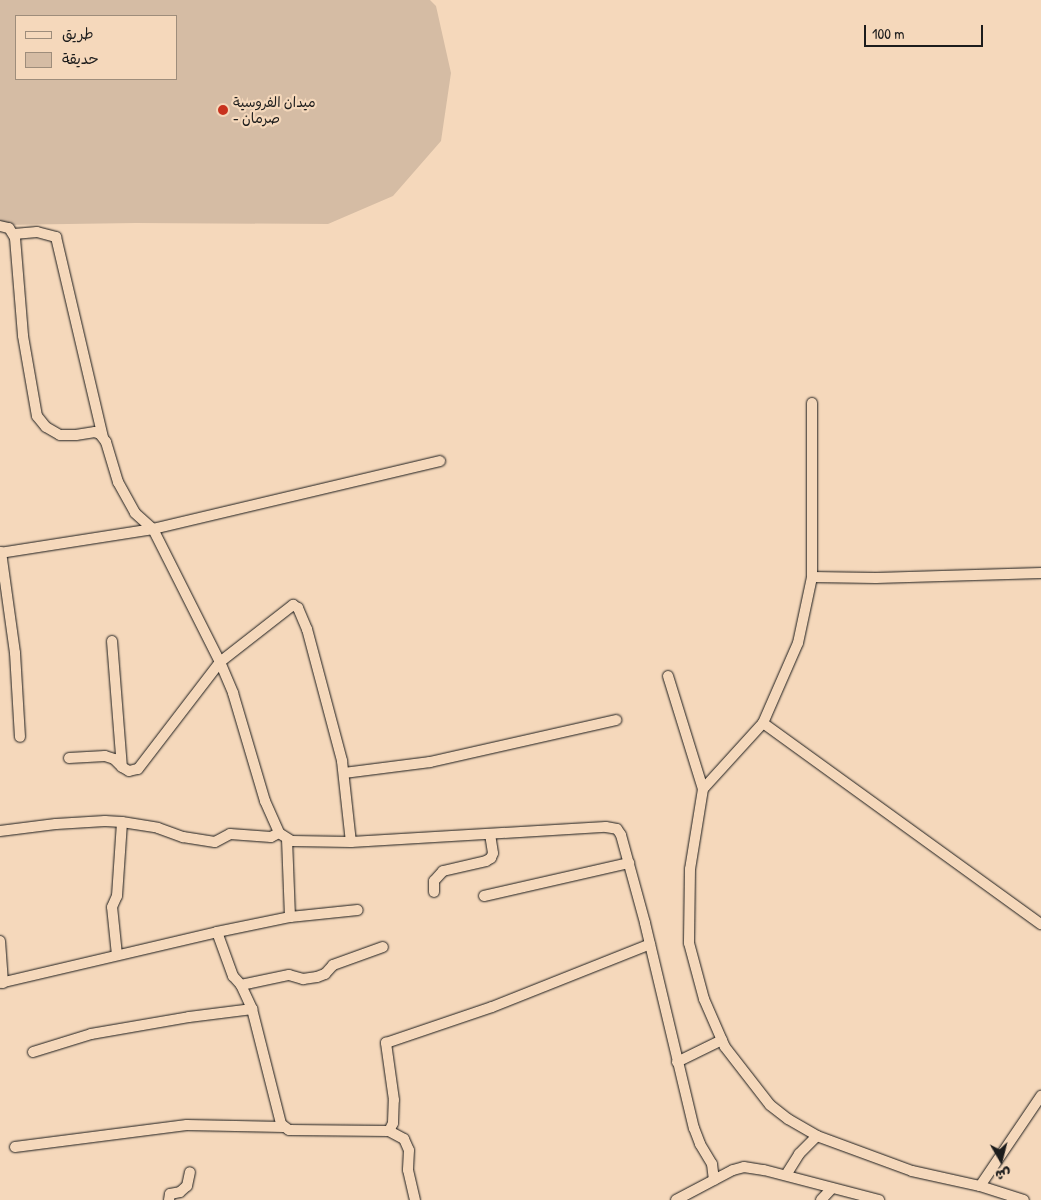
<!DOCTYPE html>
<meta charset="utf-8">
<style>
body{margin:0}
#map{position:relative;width:1041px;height:1200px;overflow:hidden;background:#f5d8bb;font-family:"Patrick Hand","Playpen Sans Arabic",sans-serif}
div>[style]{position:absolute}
.green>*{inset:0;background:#d5bca4}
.roads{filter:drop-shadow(0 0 1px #1c1c1c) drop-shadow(0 0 1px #1c1c1c)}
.minor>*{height:10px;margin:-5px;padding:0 5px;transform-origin:5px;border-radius:5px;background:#f5d8bb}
.dots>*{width:14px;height:14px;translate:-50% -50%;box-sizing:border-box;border:2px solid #f5d8bb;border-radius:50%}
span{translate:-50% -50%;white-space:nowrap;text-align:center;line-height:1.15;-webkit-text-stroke:4.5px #f5d8bb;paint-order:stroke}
.poi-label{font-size:14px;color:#1c1c1c}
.left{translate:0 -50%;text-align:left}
.legend{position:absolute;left:15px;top:15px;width:162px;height:65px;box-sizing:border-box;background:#f5d8bb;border:1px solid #9e8d7b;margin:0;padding:6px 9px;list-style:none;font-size:15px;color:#1c1c1c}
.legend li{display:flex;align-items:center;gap:10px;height:25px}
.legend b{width:25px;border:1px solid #9e8d7b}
.north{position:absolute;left:976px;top:1135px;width:50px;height:50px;-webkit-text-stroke:4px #f5d8bb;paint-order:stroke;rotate:172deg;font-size:14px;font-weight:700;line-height:20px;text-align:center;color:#1c1c1c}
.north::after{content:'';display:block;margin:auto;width:18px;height:22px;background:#1c1c1c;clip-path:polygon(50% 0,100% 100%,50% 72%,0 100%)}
.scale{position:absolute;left:864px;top:25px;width:119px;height:22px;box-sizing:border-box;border:2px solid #1c1c1c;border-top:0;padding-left:6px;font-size:15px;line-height:18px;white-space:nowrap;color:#1c1c1c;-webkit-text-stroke:4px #f5d8bb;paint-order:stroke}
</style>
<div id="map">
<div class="green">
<i style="clip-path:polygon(evenodd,0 0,430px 0,436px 6px,451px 73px,441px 141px,393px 196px,328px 224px,136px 223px,0 225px,0 0,16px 16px,176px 16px,176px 79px,16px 79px,16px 16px)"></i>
</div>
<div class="roads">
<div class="minor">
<i style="left:0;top:226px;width:9px;rotate:13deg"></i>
<i style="left:9px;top:228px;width:12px;rotate:59deg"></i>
<i style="left:15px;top:238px;width:98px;rotate:85.3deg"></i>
<i style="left:23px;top:336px;width:81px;rotate:80.1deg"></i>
<i style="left:37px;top:416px;width:14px;rotate:51deg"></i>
<i style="left:46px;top:427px;width:16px;rotate:30deg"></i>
<i style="left:60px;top:435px;width:16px"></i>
<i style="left:76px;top:435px;width:19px;rotate:-9deg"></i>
<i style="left:95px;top:432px;width:5px;rotate:22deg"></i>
<i style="left:100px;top:434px;width:10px;rotate:53deg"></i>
<i style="left:106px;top:442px;width:42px;rotate:73.3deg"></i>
<i style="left:118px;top:482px;width:35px;rotate:61deg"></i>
<i style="left:135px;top:513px;width:24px;rotate:42deg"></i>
<i style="left:153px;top:529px;width:149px;rotate:63.3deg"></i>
<i style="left:220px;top:662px;width:34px;rotate:67deg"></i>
<i style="left:233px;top:693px;width:113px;rotate:73.5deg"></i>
<i style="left:265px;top:801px;width:35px;rotate:66deg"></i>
<i style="left:279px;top:833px;width:15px;rotate:32deg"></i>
<i style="left:292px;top:841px;width:59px;rotate:1deg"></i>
<i style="left:351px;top:842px;width:255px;rotate:-3.4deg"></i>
<i style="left:606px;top:827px;width:11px;rotate:10deg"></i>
<i style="left:617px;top:829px;width:7px;rotate:56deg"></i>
<i style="left:621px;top:835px;width:91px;rotate:74.7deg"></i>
<i style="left:645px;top:923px;width:211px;rotate:76.6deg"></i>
<i style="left:694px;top:1128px;width:17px;rotate:69deg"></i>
<i style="left:700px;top:1144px;width:23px;rotate:59deg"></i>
<i style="left:712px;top:1164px;width:16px;rotate:83deg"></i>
<i style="left:14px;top:234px;width:23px;rotate:-5deg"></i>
<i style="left:37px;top:232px;width:20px;rotate:15deg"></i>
<i style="left:56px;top:237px;width:205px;rotate:76.8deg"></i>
<i style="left:1px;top:552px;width:102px;rotate:82.1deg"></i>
<i style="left:15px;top:653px;width:84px;rotate:86.6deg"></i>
<i style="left:0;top:553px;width:155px;rotate:-8.9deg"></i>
<i style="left:153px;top:529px;width:295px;rotate:-13.3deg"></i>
<i style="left:812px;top:577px;width:64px;rotate:0.9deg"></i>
<i style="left:876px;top:578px;width:165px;rotate:-1.7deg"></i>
<i style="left:112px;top:641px;width:126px;rotate:85.5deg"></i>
<i style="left:668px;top:676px;width:118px;rotate:72.8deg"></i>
<i style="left:703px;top:789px;width:81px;rotate:99.2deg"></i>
<i style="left:690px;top:869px;width:74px;rotate:90.8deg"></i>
<i style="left:689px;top:943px;width:58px;rotate:75deg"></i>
<i style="left:704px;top:999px;width:52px;rotate:66.4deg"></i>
<i style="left:725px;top:1047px;width:73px;rotate:52.2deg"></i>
<i style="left:770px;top:1105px;width:23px;rotate:38deg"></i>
<i style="left:788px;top:1119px;width:34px;rotate:30deg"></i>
<i style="left:817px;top:1136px;width:101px;rotate:20.2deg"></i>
<i style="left:912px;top:1171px;width:70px;rotate:12.4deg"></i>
<i style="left:980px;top:1186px;width:46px;rotate:17.7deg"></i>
<i style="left:763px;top:723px;width:343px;rotate:35.9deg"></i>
<i style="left:69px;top:758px;width:36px;rotate:-3deg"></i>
<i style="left:105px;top:756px;width:9px;rotate:18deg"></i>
<i style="left:114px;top:759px;width:11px;rotate:45deg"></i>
<i style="left:122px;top:767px;width:8px;rotate:30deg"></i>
<i style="left:129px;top:771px;width:9px;rotate:-13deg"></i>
<i style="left:138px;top:769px;width:135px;rotate:-52.5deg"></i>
<i style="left:220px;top:662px;width:93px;rotate:-38deg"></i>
<i style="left:293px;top:605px;width:6px;rotate:31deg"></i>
<i style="left:298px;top:608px;width:23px;rotate:67deg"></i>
<i style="left:307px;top:629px;width:137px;rotate:75.1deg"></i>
<i style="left:342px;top:761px;width:81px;rotate:83.7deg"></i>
<i style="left:344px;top:773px;width:87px;rotate:-7.3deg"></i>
<i style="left:430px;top:762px;width:191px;rotate:-12.7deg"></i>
<i style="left:703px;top:789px;width:89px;rotate:-47.7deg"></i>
<i style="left:763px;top:723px;width:87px;rotate:-66.4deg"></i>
<i style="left:798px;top:643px;width:67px;rotate:-78deg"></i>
<i style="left:812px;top:577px;width:174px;rotate:-90deg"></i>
<i style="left:0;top:831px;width:56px;rotate:-7.1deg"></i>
<i style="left:56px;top:824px;width:49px;rotate:-3.5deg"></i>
<i style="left:105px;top:821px;width:17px;rotate:3deg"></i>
<i style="left:122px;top:822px;width:36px;rotate:9deg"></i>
<i style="left:158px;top:828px;width:27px;rotate:20deg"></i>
<i style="left:183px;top:837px;width:32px;rotate:9deg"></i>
<i style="left:215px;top:842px;width:17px;rotate:-28deg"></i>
<i style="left:230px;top:834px;width:41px;rotate:4.2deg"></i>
<i style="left:271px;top:837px;width:9px;rotate:-27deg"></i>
<i style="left:434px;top:892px;width:11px;rotate:-90deg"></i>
<i style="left:434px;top:881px;width:13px;rotate:-48deg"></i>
<i style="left:443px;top:871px;width:44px;rotate:-13.1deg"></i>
<i style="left:486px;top:861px;width:6px;rotate:-31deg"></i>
<i style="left:491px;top:858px;width:5px;rotate:-68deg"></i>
<i style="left:493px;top:853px;width:19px;rotate:-99deg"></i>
<i style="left:484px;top:896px;width:149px;rotate:-12.8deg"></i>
<i style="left:290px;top:917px;width:68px;rotate:-5.9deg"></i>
<i style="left:217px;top:932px;width:47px;rotate:70deg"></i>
<i style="left:233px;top:976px;width:12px;rotate:48deg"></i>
<i style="left:241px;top:985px;width:26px;rotate:65deg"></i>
<i style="left:252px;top:1009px;width:119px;rotate:75.8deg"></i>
<i style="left:281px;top:1124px;width:10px;rotate:37deg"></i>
<i style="left:289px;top:1130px;width:100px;rotate:0.6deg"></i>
<i style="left:389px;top:1131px;width:17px;rotate:28deg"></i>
<i style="left:404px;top:1139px;width:12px;rotate:66deg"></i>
<i style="left:409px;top:1150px;width:20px;rotate:93deg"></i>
<i style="left:408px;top:1170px;width:31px;rotate:77deg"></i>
<i style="left:0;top:941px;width:42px;rotate:85.9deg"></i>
<i style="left:117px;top:955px;width:48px;rotate:-95.9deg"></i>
<i style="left:112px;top:907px;width:12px;rotate:-66deg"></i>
<i style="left:117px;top:896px;width:74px;rotate:-86.1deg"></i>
<i style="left:0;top:983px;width:223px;rotate:-13.2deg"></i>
<i style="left:217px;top:932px;width:75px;rotate:-11.6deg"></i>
<i style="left:290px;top:917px;width:78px;rotate:-92.2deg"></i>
<i style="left:241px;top:985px;width:49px;rotate:-11.8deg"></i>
<i style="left:289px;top:975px;width:15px;rotate:16deg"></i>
<i style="left:303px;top:979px;width:14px;rotate:-8deg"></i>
<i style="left:317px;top:977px;width:9px;rotate:-21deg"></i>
<i style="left:325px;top:974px;width:12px;rotate:-48deg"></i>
<i style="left:333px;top:965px;width:53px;rotate:-19.8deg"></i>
<i style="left:33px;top:1052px;width:61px;rotate:-17.2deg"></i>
<i style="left:91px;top:1034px;width:99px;rotate:-9.8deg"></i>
<i style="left:189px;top:1017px;width:64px;rotate:-7.2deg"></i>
<i style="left:677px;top:1062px;width:50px;rotate:-26.1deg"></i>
<i style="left:389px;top:1131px;width:9px;rotate:-63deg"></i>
<i style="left:393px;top:1123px;width:23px;rotate:-88deg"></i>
<i style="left:394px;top:1100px;width:58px;rotate:-98deg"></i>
<i style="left:386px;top:1043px;width:112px;rotate:-18.8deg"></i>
<i style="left:492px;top:1007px;width:170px;rotate:-21.7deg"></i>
<i style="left:15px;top:1147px;width:173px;rotate:-7.3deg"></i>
<i style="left:187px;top:1125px;width:97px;rotate:1.2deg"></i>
<i style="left:786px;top:1175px;width:25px;rotate:-58deg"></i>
<i style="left:799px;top:1154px;width:25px;rotate:-45deg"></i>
<i style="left:980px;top:1186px;width:109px;rotate:-55.9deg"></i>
<i style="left:169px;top:1200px;width:6px;rotate:-81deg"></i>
<i style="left:170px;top:1194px;width:10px;rotate:-11deg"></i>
<i style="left:180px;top:1192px;width:9px;rotate:-41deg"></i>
<i style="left:187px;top:1186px;width:14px;rotate:-78deg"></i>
<i style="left:676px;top:1200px;width:64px;rotate:-27.8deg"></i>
<i style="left:733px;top:1170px;width:11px;rotate:-15deg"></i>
<i style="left:744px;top:1167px;width:20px;rotate:9deg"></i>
<i style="left:764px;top:1170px;width:119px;rotate:14.6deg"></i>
<i style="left:821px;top:1200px;width:16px;rotate:-47deg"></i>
</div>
</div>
<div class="dots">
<i style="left:223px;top:110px;background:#c8321e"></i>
</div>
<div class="poi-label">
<span class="left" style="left:233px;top:110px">ميدان الفروسية<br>- صرمان</span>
</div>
<ul class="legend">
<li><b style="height:6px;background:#f5d8bb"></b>طريق</li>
<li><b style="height:14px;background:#d5bca4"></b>حديقة</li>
</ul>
<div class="north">ش</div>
<div class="scale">100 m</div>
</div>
